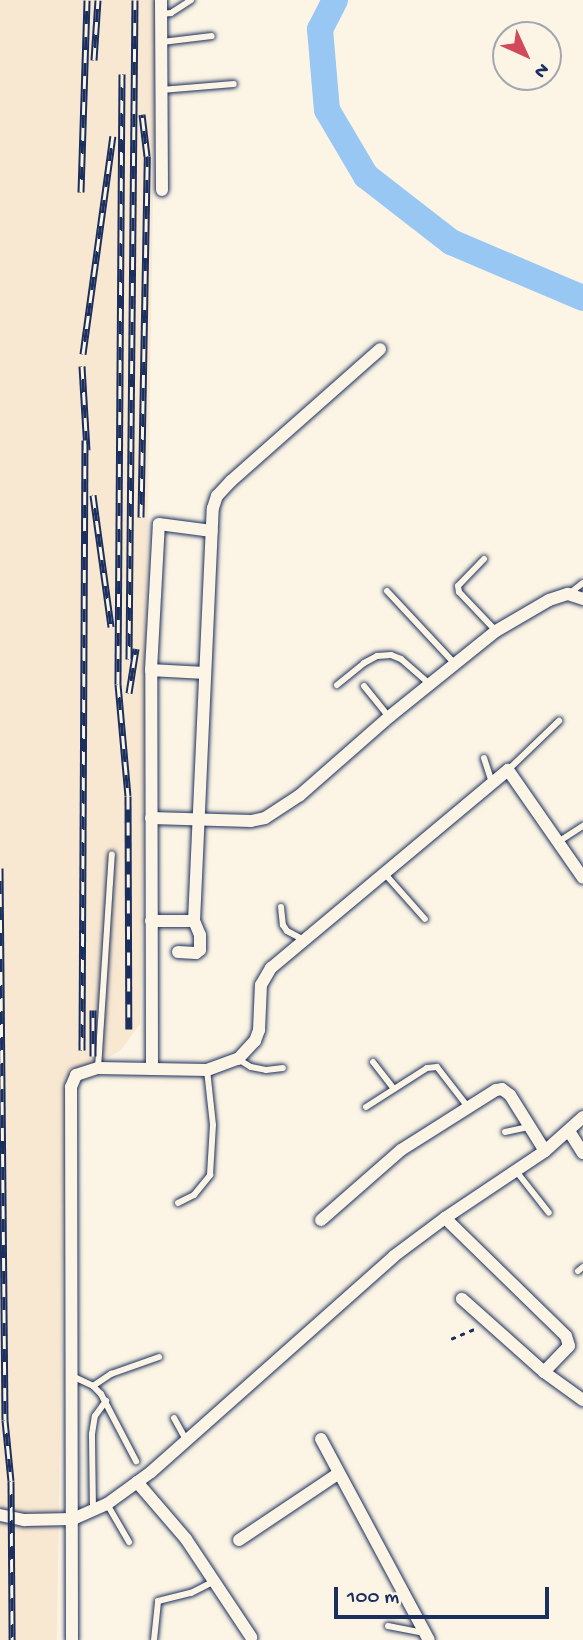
<!DOCTYPE html>
<style>
body{margin:0}
#map{position:relative;width:583px;height:1640px;overflow:hidden;background:#fcf5e5;font-family:"Gochi Hand",sans-serif}
div>[style]{position:absolute}
.built>*{inset:0;background:#f9e8d1}
.river>*{height:26px;margin:-13px;padding:0 13px;transform-origin:13px;border-radius:13px;background:#98c7f3}
.path>*{height:2.5px;margin-top:-1.25px;transform-origin:0;background:repeating-linear-gradient(90deg,#1b2f5e 0 5px,transparent 0 10px)}
.roads{filter:drop-shadow(0 0 2px #1b2f5e) drop-shadow(0 0 2px #1b2f5e)}
.lane>*{height:6px;margin:-3px;padding:0 3px;transform-origin:3px;border-radius:3px;background:#fcf5e5}
.street>*{height:12px;margin:-6px;padding:0 6px;transform-origin:6px;border-radius:6px;background:#fcf5e5}
.rail>*{height:7px;margin-top:-3.5px;transform-origin:0;background:repeating-linear-gradient(90deg,#fcf5e5 0 13px,#1b2f5e 0 26px);box-sizing:border-box;border-block:2px solid #1b2f5e}
span{translate:-50% -50%;white-space:nowrap;text-align:center;line-height:1.15;-webkit-text-stroke:5px #fcf5e5;paint-order:stroke}
.north{position:absolute;left:492px;top:21px;width:70px;height:70px;box-sizing:border-box;background:#fcf5e5;border:2px solid #a2a6af;border-radius:50%;rotate:135deg;font-size:19px;font-weight:700;line-height:28px;text-align:center;color:#1b2f5e}
.north::after{content:'';display:block;margin:auto;width:24px;height:32px;background:#d1495b;clip-path:polygon(50% 0,100% 100%,50% 72%,0 100%)}
.scale{position:absolute;left:334px;top:1587px;width:215px;height:32px;box-sizing:border-box;border:4px solid #1b2f5e;border-top:0;padding-left:9px;font-size:21px;line-height:24px;white-space:nowrap;color:#1b2f5e;-webkit-text-stroke:5px #fcf5e5;paint-order:stroke}
</style>
<div id="map">
<div class="built">
<i style="clip-path:polygon(0 0,156px 0,140px 1024px,121px 1050px,65px 1084px,57px 1640px,0 1640px)"></i>
</div>
<div class="river">
<i style="left:335px;top:0;width:33px;rotate:117deg"></i>
<i style="left:320px;top:29px;width:81px;rotate:85.1deg"></i>
<i style="left:327px;top:110px;width:77px;rotate:59.4deg"></i>
<i style="left:366px;top:176px;width:108px;rotate:37.8deg"></i>
<i style="left:451px;top:242px;width:143px;rotate:23deg"></i>
</div>
<div class="path">
<i style="left:451px;top:1339px;width:25px;rotate:-23deg"></i>
</div>
<div class="roads">
<div class="lane">
<i style="left:161px;top:14px;width:10px;rotate:-6deg"></i>
<i style="left:171px;top:13px;width:24px;rotate:-33deg"></i>
<i style="left:162px;top:42px;width:50px;rotate:-6.8deg"></i>
<i style="left:161px;top:90px;width:73px;rotate:-4.7deg"></i>
<i style="left:484px;top:559px;width:37px;rotate:134deg"></i>
<i style="left:458px;top:586px;width:6px;rotate:81deg"></i>
<i style="left:459px;top:592px;width:54px;rotate:46.5deg"></i>
<i style="left:387px;top:591px;width:100px;rotate:47deg"></i>
<i style="left:570px;top:593px;width:16px;rotate:-38deg"></i>
<i style="left:337px;top:685px;width:35px;rotate:-39deg"></i>
<i style="left:364px;top:663px;width:15px;rotate:-28deg"></i>
<i style="left:377px;top:656px;width:14px;rotate:-4deg"></i>
<i style="left:391px;top:655px;width:11px;rotate:22deg"></i>
<i style="left:401px;top:659px;width:38px;rotate:41deg"></i>
<i style="left:364px;top:686px;width:40px;rotate:51deg"></i>
<i style="left:484px;top:758px;width:25px;rotate:72deg"></i>
<i style="left:508px;top:770px;width:71px;rotate:-43.9deg"></i>
<i style="left:558px;top:842px;width:30px;rotate:-33deg"></i>
<i style="left:385px;top:874px;width:60px;rotate:48.4deg"></i>
<i style="left:281px;top:907px;width:18px;rotate:84deg"></i>
<i style="left:283px;top:925px;width:7px;rotate:56deg"></i>
<i style="left:287px;top:931px;width:19px;rotate:28deg"></i>
<i style="left:238px;top:1059px;width:15px;rotate:32deg"></i>
<i style="left:251px;top:1067px;width:15px;rotate:11deg"></i>
<i style="left:266px;top:1070px;width:17px;rotate:-7deg"></i>
<i style="left:373px;top:1062px;width:34px;rotate:52deg"></i>
<i style="left:98px;top:1068px;width:214px;rotate:-86.3deg"></i>
<i style="left:366px;top:1107px;width:72px;rotate:-32.6deg"></i>
<i style="left:427px;top:1068px;width:10px;rotate:-6deg"></i>
<i style="left:437px;top:1067px;width:51px;rotate:52.2deg"></i>
<i style="left:505px;top:1132px;width:25px;rotate:-12deg"></i>
<i style="left:516px;top:1171px;width:53px;rotate:51.8deg"></i>
<i style="left:178px;top:1203px;width:18px;rotate:-27deg"></i>
<i style="left:194px;top:1195px;width:26px;rotate:-51deg"></i>
<i style="left:210px;top:1175px;width:50px;rotate:-86.6deg"></i>
<i style="left:213px;top:1125px;width:55px;rotate:-96.2deg"></i>
<i style="left:578px;top:1271px;width:6px;rotate:-39deg"></i>
<i style="left:72px;top:1376px;width:23px;rotate:25deg"></i>
<i style="left:93px;top:1386px;width:11px;rotate:45deg"></i>
<i style="left:101px;top:1394px;width:76px;rotate:62.4deg"></i>
<i style="left:93px;top:1386px;width:22px;rotate:-34deg"></i>
<i style="left:111px;top:1374px;width:51px;rotate:-19.5deg"></i>
<i style="left:174px;top:1418px;width:26px;rotate:61deg"></i>
<i style="left:107px;top:1504px;width:44px;rotate:59.9deg"></i>
<i style="left:93px;top:1510px;width:76px;rotate:-90.8deg"></i>
<i style="left:92px;top:1434px;width:18px;rotate:-81deg"></i>
<i style="left:95px;top:1416px;width:19px;rotate:-54deg"></i>
<i style="left:388px;top:1626px;width:36px;rotate:11deg"></i>
<i style="left:154px;top:1640px;width:39px;rotate:-84deg"></i>
<i style="left:158px;top:1601px;width:34px;rotate:-14deg"></i>
<i style="left:191px;top:1593px;width:27px;rotate:-27deg"></i>
</div>
<div class="street">
<i style="left:161px;top:0;width:190px;rotate:89.7deg"></i>
<i style="left:151px;top:670px;width:53px;rotate:3.2deg"></i>
<i style="left:151px;top:818px;width:100px;rotate:1.7deg"></i>
<i style="left:251px;top:821px;width:14px;rotate:-12deg"></i>
<i style="left:265px;top:818px;width:42px;rotate:-33.3deg"></i>
<i style="left:300px;top:795px;width:118px;rotate:-41.2deg"></i>
<i style="left:389px;top:717px;width:137px;rotate:-38.8deg"></i>
<i style="left:496px;top:631px;width:61px;rotate:-30.3deg"></i>
<i style="left:549px;top:600px;width:20px;rotate:-18deg"></i>
<i style="left:568px;top:594px;width:16px;rotate:18deg"></i>
<i style="left:151px;top:921px;width:43px"></i>
<i style="left:194px;top:921px;width:413px;rotate:-87.4deg"></i>
<i style="left:213px;top:508px;width:13px;rotate:-72deg"></i>
<i style="left:217px;top:496px;width:21px;rotate:-47deg"></i>
<i style="left:231px;top:481px;width:199px;rotate:-41.5deg"></i>
<i style="left:178px;top:952px;width:18px;rotate:3deg"></i>
<i style="left:196px;top:953px;width:5px;rotate:-37deg"></i>
<i style="left:200px;top:950px;width:15px;rotate:-90deg"></i>
<i style="left:200px;top:935px;width:15px;rotate:-113deg"></i>
<i style="left:152px;top:1069px;width:399px;rotate:-90.1deg"></i>
<i style="left:151px;top:670px;width:146px;rotate:-86.9deg"></i>
<i style="left:159px;top:524px;width:53px;rotate:7.5deg"></i>
<i style="left:569px;top:1131px;width:26px;rotate:58deg"></i>
<i style="left:445px;top:1218px;width:169px;rotate:44.3deg"></i>
<i style="left:566px;top:1336px;width:10px;rotate:73deg"></i>
<i style="left:569px;top:1346px;width:36px;rotate:134deg"></i>
<i style="left:544px;top:1372px;width:110px;rotate:-138.3deg"></i>
<i style="left:321px;top:1220px;width:106px;rotate:-41.2deg"></i>
<i style="left:401px;top:1150px;width:112px;rotate:-32.3deg"></i>
<i style="left:496px;top:1090px;width:6px;rotate:-9deg"></i>
<i style="left:502px;top:1089px;width:10px;rotate:37deg"></i>
<i style="left:510px;top:1095px;width:66px;rotate:58deg"></i>
<i style="left:544px;top:1372px;width:48px;rotate:35.7deg"></i>
<i style="left:321px;top:1439px;width:228px;rotate:61.8deg"></i>
<i style="left:137px;top:1482px;width:75px;rotate:49.3deg"></i>
<i style="left:186px;top:1539px;width:118px;rotate:56.4deg"></i>
<i style="left:0;top:1515px;width:25px;rotate:12deg"></i>
<i style="left:24px;top:1520px;width:49px;rotate:-1.2deg"></i>
<i style="left:73px;top:1519px;width:37px;rotate:-24deg"></i>
<i style="left:107px;top:1504px;width:54px;rotate:-36deg"></i>
<i style="left:151px;top:1472px;width:325px;rotate:-41.6deg"></i>
<i style="left:394px;top:1256px;width:64px;rotate:-36.7deg"></i>
<i style="left:445px;top:1218px;width:120px;rotate:-33.8deg"></i>
<i style="left:545px;top:1151px;width:51px;rotate:-41.8deg"></i>
<i style="left:239px;top:1540px;width:120px;rotate:-33.8deg"></i>
<i style="left:72px;top:1640px;width:553px;rotate:-90.1deg"></i>
<i style="left:71px;top:1087px;width:13px;rotate:-67deg"></i>
<i style="left:76px;top:1075px;width:23px;rotate:-18deg"></i>
<i style="left:98px;top:1068px;width:109px;rotate:1.1deg"></i>
<i style="left:207px;top:1070px;width:33px;rotate:-20deg"></i>
<i style="left:238px;top:1059px;width:25px;rotate:-47deg"></i>
<i style="left:255px;top:1041px;width:12px;rotate:-70deg"></i>
<i style="left:259px;top:1030px;width:45px;rotate:-87.5deg"></i>
<i style="left:261px;top:985px;width:20px;rotate:-60deg"></i>
<i style="left:271px;top:968px;width:309px;rotate:-39.9deg"></i>
<i style="left:508px;top:770px;width:131px;rotate:55.2deg"></i>
</div>
</div>
<div class="rail">
<i style="left:94px;top:60px;width:60px;rotate:-86.2deg"></i>
<i style="left:122px;top:74px;width:610px;rotate:90.38deg"></i>
<i style="left:118px;top:684px;width:112px;rotate:84.9deg"></i>
<i style="left:128px;top:796px;width:233px;rotate:89.8deg"></i>
<i style="left:81px;top:192px;width:192px;rotate:-88.2deg"></i>
<i style="left:83px;top:354px;width:220px;rotate:-82.2deg"></i>
<i style="left:82px;top:366px;width:84px;rotate:86.6deg"></i>
<i style="left:93px;top:495px;width:133px;rotate:82.2deg"></i>
<i style="left:141px;top:517px;width:361px;rotate:-89deg"></i>
<i style="left:147px;top:156px;width:42px;rotate:-96.8deg"></i>
<i style="left:129px;top:659px;width:659px;rotate:-89.48deg"></i>
<i style="left:129px;top:693px;width:45px;rotate:-81deg"></i>
<i style="left:0;top:868px;width:552px;rotate:89.48deg"></i>
<i style="left:5px;top:1420px;width:61px;rotate:84.4deg"></i>
<i style="left:11px;top:1481px;width:159px;rotate:89.6deg"></i>
<i style="left:82px;top:1050px;width:610px;rotate:-89.72deg"></i>
<i style="left:93px;top:1056px;width:46px;rotate:-90deg"></i>
</div>
<div class="north">N</div>
<div class="scale">100 m</div>
</div>
